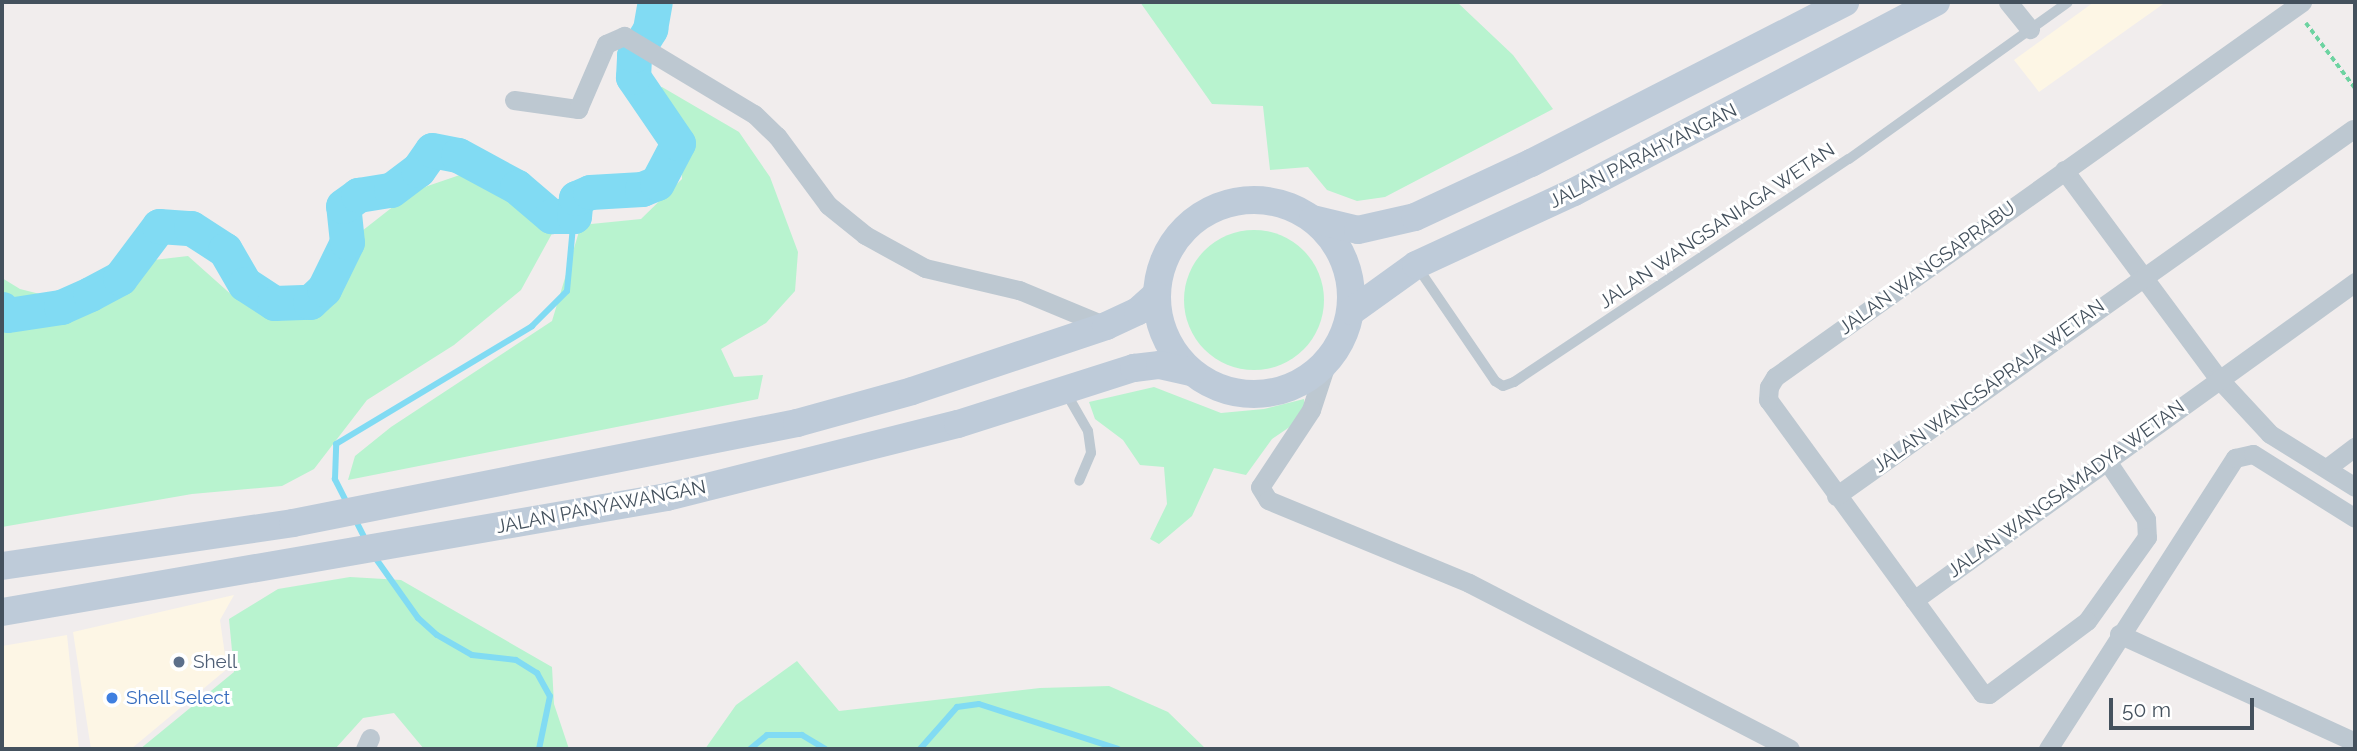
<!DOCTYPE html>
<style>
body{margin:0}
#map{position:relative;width:2357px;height:751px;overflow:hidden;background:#f1eded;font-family:Raleway,sans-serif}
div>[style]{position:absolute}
.commercial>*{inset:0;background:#fdf6e5}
.green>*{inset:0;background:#b8f3cf}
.round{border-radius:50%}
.stream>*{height:6px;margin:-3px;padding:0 3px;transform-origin:3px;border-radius:3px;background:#81dbf3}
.river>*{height:35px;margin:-17.5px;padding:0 17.5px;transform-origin:17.5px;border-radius:17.5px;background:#81dbf3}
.path>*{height:3.5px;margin-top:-1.75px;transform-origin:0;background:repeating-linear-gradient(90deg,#6dd3a1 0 5px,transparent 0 8.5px)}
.lane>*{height:10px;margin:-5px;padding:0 5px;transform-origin:5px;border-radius:5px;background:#bdc8d1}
.street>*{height:19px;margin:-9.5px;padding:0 9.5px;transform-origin:9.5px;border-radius:9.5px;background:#bdc8d1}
.secondary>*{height:28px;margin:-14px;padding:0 14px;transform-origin:14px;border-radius:14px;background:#becbd9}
.secondary>.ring{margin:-14px;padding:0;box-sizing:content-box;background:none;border:28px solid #becbd9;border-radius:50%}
.dots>*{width:19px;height:19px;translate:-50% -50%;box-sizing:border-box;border:4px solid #fff;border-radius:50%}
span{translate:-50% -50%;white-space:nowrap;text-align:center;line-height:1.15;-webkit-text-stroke:6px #fff;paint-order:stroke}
.street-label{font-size:19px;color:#44515d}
.service-label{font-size:19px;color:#4e5e75}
.left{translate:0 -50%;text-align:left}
.shop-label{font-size:19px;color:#366cbe}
.frame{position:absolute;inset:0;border:4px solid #44515d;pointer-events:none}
.scale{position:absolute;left:2109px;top:698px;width:145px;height:32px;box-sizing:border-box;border:4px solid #44515d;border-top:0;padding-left:9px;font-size:21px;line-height:24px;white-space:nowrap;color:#44515d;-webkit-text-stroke:5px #fff;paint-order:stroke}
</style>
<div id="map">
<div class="commercial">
<i style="clip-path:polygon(2094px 2px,2166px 2px,2039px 92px,2014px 60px)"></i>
<i style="clip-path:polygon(234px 595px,220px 620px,227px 669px,131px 749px,91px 749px,73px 632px)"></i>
<i style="clip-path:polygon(67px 635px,79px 749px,2px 749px,2px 646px)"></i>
</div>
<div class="green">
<i style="clip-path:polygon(1140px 2px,1457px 2px,1513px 55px,1553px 109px,1385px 197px,1357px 201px,1327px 190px,1308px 167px,1270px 170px,1263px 106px,1212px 104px)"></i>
<i style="clip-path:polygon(662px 87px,739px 132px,770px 177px,798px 252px,795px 291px,766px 323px,721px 349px,734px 377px,763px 375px,758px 399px,348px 480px,355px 456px,391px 427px,552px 321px,581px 225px,641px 219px,682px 179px,680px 130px,653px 90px)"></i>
<i style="clip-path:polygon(492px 164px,554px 230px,521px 290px,454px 345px,367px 400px,314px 469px,282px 486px,192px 494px,2px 527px,2px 278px,20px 289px,68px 301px,128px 263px,188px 256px,234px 297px,290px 320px,323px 289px,353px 238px,413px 191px)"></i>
<i class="round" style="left:1184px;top:230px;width:140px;height:140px"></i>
<i style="clip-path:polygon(1154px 387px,1221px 413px,1264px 409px,1304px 399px,1305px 408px,1294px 424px,1272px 439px,1246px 475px,1214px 468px,1192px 516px,1159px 544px,1150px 539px,1167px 504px,1164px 467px,1140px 465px,1123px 440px,1095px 419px,1089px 402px)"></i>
<i style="clip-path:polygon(350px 577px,401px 580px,552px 667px,554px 704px,569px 749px,424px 749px,394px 713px,363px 718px,335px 749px,140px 749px,234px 672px,229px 619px,278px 589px)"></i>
<i style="clip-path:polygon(797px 661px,839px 711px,1040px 688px,1109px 686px,1168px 712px,1206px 749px,705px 749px,736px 705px)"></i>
</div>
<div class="stream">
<i style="left:347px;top:503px;width:27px;rotate:-117deg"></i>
<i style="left:335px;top:479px;width:35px;rotate:-88deg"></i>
<i style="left:336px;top:444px;width:229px;rotate:-31deg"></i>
<i style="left:532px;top:326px;width:49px;rotate:-45deg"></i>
<i style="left:567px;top:291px;width:75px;rotate:-84.7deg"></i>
<i style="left:355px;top:519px;width:25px;rotate:63deg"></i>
<i style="left:374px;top:556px;width:76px;rotate:54.6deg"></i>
<i style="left:418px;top:618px;width:25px;rotate:42deg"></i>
<i style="left:437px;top:635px;width:40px;rotate:29.7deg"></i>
<i style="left:472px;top:655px;width:44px;rotate:6.5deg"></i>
<i style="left:516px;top:660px;width:25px;rotate:32deg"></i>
<i style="left:537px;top:673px;width:26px;rotate:61deg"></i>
<i style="left:550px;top:696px;width:54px;rotate:101.7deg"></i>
<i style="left:750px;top:749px;width:22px;rotate:-39deg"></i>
<i style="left:767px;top:735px;width:35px"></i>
<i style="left:802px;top:735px;width:27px;rotate:31deg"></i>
<i style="left:920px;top:749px;width:56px;rotate:-48.6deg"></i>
<i style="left:957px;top:707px;width:22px;rotate:-8deg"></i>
<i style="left:979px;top:704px;width:146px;rotate:17.9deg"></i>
</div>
<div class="river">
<i style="left:2px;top:309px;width:8px;rotate:45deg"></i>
<i style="left:8px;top:315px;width:54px;rotate:-8.6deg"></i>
<i style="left:61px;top:307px;width:32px;rotate:-24deg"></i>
<i style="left:90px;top:294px;width:34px;rotate:-28deg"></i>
<i style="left:120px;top:278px;width:65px;rotate:-53.1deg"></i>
<i style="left:159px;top:226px;width:32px;rotate:4deg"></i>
<i style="left:191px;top:228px;width:40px;rotate:32.9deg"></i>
<i style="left:225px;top:250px;width:39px;rotate:60deg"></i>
<i style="left:245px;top:284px;width:35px;rotate:33deg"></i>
<i style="left:274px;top:303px;width:36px;rotate:-2deg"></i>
<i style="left:310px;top:302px;width:19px;rotate:-43deg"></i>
<i style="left:324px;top:289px;width:52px;rotate:-63.9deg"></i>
<i style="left:347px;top:242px;width:36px;rotate:-96deg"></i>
<i style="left:343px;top:206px;width:19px;rotate:-36deg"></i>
<i style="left:358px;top:195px;width:33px;rotate:-9deg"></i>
<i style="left:391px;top:190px;width:34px;rotate:-37deg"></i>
<i style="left:418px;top:170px;width:24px;rotate:-55deg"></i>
<i style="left:432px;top:150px;width:26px;rotate:11deg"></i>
<i style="left:458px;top:155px;width:67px;rotate:28.5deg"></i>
<i style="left:517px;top:187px;width:45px;rotate:40.5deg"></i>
<i style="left:551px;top:216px;width:23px"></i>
<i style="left:574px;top:216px;width:18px;rotate:-84deg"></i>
<i style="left:576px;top:198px;width:15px;rotate:-23deg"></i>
<i style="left:590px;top:192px;width:52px;rotate:-3.3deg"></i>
<i style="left:642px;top:189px;width:16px;rotate:-22deg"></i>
<i style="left:657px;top:183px;width:45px;rotate:-62.3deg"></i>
<i style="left:678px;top:143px;width:80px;rotate:-124.3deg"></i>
<i style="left:633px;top:77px;width:22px;rotate:-87deg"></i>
<i style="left:634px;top:55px;width:31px;rotate:-58deg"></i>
<i style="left:650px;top:29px;width:27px;rotate:-80deg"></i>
</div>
<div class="path">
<i style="left:2306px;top:23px;width:81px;rotate:53deg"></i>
</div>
<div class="lane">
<i style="left:1418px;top:268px;width:137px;rotate:55.7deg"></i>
<i style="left:1495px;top:381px;width:9px;rotate:32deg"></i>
<i style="left:1503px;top:386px;width:12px;rotate:-20deg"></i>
<i style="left:1514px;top:382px;width:402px;rotate:-33.7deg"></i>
<i style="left:1849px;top:159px;width:269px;rotate:-35.6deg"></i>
<i style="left:1065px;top:391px;width:46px;rotate:60.1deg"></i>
<i style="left:1088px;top:431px;width:22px;rotate:82deg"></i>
<i style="left:1091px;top:453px;width:30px;rotate:113deg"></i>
</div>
<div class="street">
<i style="left:2008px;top:2px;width:35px;rotate:51deg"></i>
<i style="left:514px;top:100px;width:65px;rotate:8deg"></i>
<i style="left:578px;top:109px;width:71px;rotate:-66.7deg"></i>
<i style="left:606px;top:44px;width:20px;rotate:-24deg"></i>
<i style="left:624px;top:36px;width:152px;rotate:31deg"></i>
<i style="left:754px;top:114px;width:32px;rotate:44deg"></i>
<i style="left:777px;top:136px;width:86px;rotate:53.5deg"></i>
<i style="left:828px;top:205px;width:48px;rotate:39deg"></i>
<i style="left:865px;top:235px;width:68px;rotate:28.8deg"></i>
<i style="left:925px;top:268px;width:97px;rotate:13.2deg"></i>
<i style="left:1019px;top:290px;width:94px;rotate:22.5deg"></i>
<i style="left:2064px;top:170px;width:259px;rotate:53.5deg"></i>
<i style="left:2218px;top:378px;width:76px;rotate:47.1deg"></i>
<i style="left:2270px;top:434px;width:100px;rotate:31.9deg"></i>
<i style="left:1326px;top:364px;width:48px;rotate:108.1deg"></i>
<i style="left:1311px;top:410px;width:92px;rotate:123.5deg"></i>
<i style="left:1260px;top:487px;width:15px;rotate:58deg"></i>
<i style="left:1268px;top:500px;width:217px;rotate:22.4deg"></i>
<i style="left:1469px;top:583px;width:361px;rotate:27.3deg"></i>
<i style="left:2107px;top:461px;width:70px;rotate:56.1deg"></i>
<i style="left:2146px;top:519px;width:18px;rotate:87deg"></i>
<i style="left:2147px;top:537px;width:103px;rotate:125.5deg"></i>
<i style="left:2087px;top:621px;width:122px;rotate:143.3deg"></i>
<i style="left:1989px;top:694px;width:7px;rotate:-172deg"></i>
<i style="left:1982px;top:693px;width:363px;rotate:-126.1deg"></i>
<i style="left:1768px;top:400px;width:13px;rotate:-86deg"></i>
<i style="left:1769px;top:387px;width:12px;rotate:-59deg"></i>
<i style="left:1775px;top:377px;width:647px;rotate:-35.43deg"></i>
<i style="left:2328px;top:467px;width:34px;rotate:-37deg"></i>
<i style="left:1836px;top:496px;width:634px;rotate:-35.37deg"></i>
<i style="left:1914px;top:600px;width:544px;rotate:-35.79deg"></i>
<i style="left:2119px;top:634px;width:260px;rotate:24.6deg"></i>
<i style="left:365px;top:749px;width:12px;rotate:-66deg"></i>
<i style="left:2048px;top:749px;width:346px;rotate:-57.3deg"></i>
<i style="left:2235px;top:458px;width:18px;rotate:-13deg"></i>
<i style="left:2253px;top:454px;width:120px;rotate:32.1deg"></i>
</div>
<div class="secondary">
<i class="ring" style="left:1157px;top:200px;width:166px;height:166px"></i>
<i style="left:1313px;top:219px;width:46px;rotate:13.7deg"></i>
<i style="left:1358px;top:230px;width:58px;rotate:-12.8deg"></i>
<i style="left:1415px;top:217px;width:128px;rotate:-25deg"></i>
<i style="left:1531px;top:163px;width:353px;rotate:-27.1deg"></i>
<i style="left:1352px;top:311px;width:79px;rotate:-35.7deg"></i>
<i style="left:1416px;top:265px;width:174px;rotate:-24.8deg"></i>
<i style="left:1574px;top:192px;width:409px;rotate:-27.7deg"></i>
<i style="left:2px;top:566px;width:294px;rotate:-8.4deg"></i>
<i style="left:293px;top:523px;width:514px;rotate:-11.22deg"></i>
<i style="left:797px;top:423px;width:119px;rotate:-15.5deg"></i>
<i style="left:912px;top:391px;width:205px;rotate:-18.5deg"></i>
<i style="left:1106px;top:326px;width:35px;rotate:-25deg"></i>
<i style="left:1138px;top:311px;width:24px;rotate:-42deg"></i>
<i style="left:2px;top:612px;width:675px;rotate:-9.81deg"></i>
<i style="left:667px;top:497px;width:300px;rotate:-14.1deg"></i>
<i style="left:958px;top:424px;width:185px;rotate:-17.7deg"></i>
<i style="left:1134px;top:368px;width:26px;rotate:-7deg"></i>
<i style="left:1160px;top:365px;width:32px;rotate:13deg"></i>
</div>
<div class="dots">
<i style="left:179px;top:662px;background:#5c6f8a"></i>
<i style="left:112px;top:698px;background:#3f7fe0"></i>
</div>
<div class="street-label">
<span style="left:1643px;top:156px;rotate:-27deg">JALAN PARAHYANGAN</span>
<span style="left:1717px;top:226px;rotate:-34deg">JALAN WANGSANIAGA WETAN</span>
<span style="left:1927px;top:268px;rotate:-36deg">JALAN WANGSAPRABU</span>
<span style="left:1989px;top:386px;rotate:-36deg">JALAN WANGSAPRAJA WETAN</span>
<span style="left:2066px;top:489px;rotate:-36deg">JALAN WANGSAMADYA WETAN</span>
<span style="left:601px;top:507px;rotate:-11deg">JALAN PANYAWANGAN</span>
</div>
<div class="service-label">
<span class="left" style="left:193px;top:662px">Shell</span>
</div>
<div class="shop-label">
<span class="left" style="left:126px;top:698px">Shell Select</span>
</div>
<div class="frame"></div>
<div class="scale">50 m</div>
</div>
